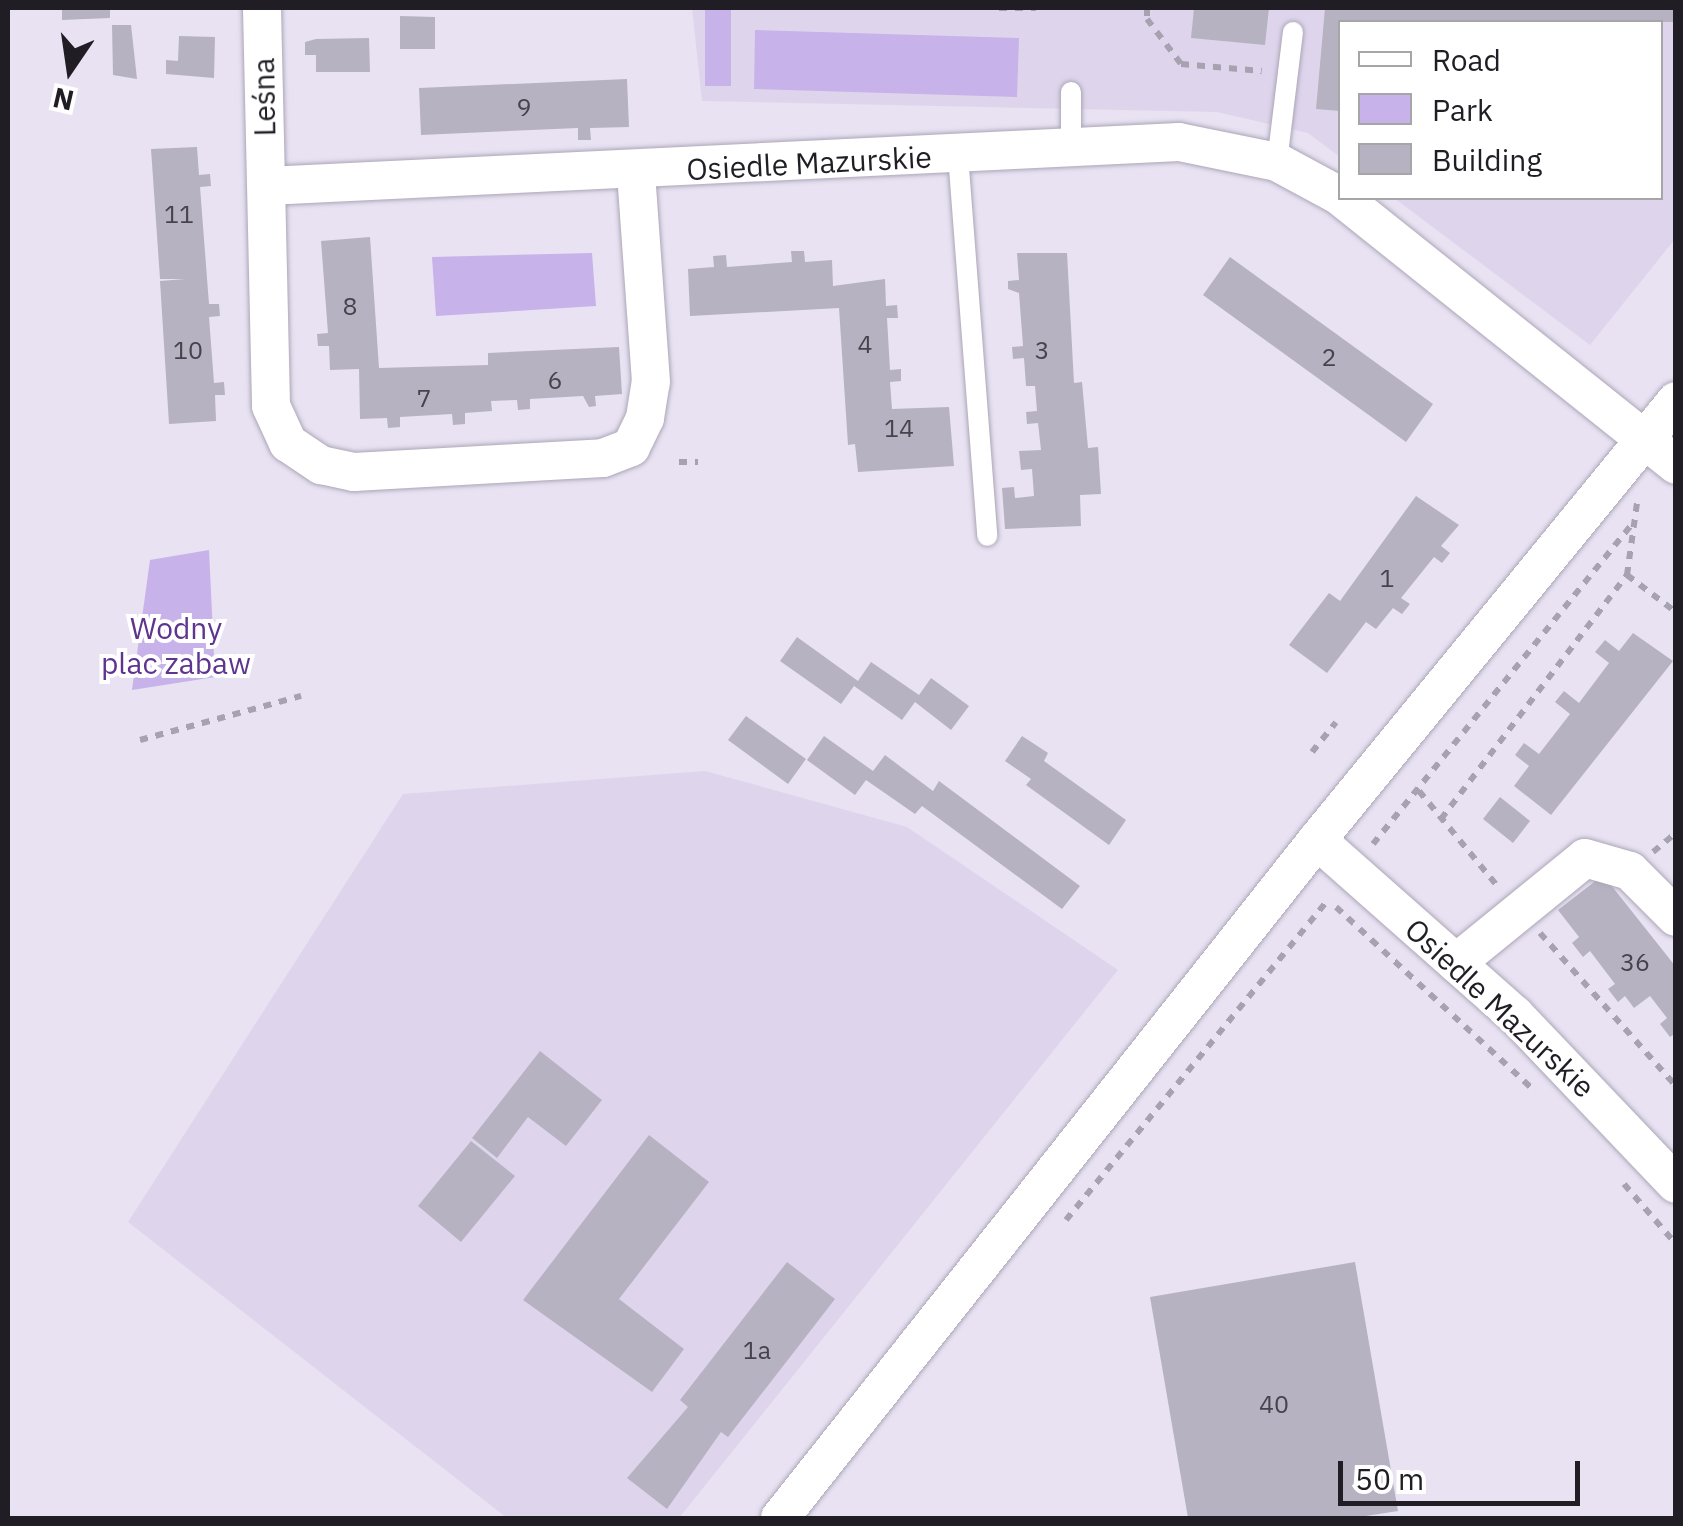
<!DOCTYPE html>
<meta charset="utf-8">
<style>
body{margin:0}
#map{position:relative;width:1683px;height:1526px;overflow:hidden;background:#e8e2f3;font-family:"IBM Plex Sans",sans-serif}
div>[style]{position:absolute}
.built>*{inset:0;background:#ded5ed}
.green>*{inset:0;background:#c7b2ea}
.building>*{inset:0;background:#b7b2c2}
.path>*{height:6px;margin-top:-3px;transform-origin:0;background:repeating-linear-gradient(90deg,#a7a2b0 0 8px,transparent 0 16px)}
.roads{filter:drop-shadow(0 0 2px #aca6b6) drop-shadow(0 0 2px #aca6b6)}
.service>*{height:20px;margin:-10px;padding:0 10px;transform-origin:10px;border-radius:10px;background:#fff}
.minor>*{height:38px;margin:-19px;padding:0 19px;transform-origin:19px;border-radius:19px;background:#fff}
span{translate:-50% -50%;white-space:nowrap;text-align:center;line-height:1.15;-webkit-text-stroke:8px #fff;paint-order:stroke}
.number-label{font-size:25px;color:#46434c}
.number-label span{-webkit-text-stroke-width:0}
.street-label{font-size:30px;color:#201e24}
.park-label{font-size:30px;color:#5e348f}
.frame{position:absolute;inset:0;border:10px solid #201e24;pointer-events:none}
.legend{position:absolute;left:1338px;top:20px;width:325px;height:180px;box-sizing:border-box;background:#fff;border:2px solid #a6a5a7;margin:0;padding:12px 18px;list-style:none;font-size:30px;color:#201e24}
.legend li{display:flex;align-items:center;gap:20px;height:50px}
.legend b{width:50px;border:2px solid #a6a5a7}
.north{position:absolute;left:20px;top:20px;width:100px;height:100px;-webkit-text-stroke:8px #fff;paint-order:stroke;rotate:193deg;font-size:28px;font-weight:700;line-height:40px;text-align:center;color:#201e24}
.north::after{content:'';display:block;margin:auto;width:35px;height:45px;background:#201e24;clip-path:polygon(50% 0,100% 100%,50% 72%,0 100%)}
.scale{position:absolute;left:1338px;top:1461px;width:242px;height:45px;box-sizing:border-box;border:5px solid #201e24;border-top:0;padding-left:12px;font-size:30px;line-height:35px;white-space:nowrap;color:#201e24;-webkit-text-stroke:8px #fff;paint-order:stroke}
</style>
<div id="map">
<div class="built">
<i style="clip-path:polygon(692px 8px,1675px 8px,1675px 239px,1590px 345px,1394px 198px,1660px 198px,1660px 22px,1340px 22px,1340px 157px,1308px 133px,1217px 112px,702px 101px)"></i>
<i style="clip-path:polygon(705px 771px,907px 827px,1118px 970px,679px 1518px,507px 1518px,128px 1222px,403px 794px)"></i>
</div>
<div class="green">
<i style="clip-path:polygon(705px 8px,731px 8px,731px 86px,705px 86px)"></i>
<i style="clip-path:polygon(755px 30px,1019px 38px,1017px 97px,754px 89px)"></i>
<i style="clip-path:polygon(592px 253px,596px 306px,436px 316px,432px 257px)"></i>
<i style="clip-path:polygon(209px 550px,215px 677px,132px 690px,150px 560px)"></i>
</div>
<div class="building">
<i style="clip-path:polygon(62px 8px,110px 8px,110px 18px,62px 20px)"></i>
<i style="clip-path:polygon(1194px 8px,1269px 8px,1265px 45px,1191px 38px)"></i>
<i style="clip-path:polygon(1325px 8px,1676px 8px,1676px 22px,1340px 22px,1340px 111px,1316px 109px)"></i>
<i style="clip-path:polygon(400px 16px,435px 17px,435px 49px,400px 49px)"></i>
<i style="clip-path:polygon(112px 25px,131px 25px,137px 79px,113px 75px)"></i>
<i style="clip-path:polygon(179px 36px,215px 37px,214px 78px,166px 74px,166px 60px,178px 61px)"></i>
<i style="clip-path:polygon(369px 38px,370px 72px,316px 72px,316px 55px,305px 55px,305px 42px,316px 39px)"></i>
<i style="clip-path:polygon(627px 79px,629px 127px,590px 128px,591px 140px,578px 140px,578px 128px,421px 135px,419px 88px)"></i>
<i style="clip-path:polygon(197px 147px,199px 175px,210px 174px,211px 186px,200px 187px,209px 304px,219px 304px,220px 316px,209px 317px,214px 383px,224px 382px,225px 395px,215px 395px,216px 421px,169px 424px,160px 281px,185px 279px,160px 279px,151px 149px)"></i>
<i style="clip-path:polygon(370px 237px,379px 368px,488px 365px,488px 353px,619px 347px,622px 394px,595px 396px,596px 406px,589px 407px,583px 396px,530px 399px,530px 409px,518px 410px,517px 400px,491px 401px,492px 411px,465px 413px,465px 424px,453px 425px,452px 414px,400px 417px,400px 427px,388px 428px,387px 418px,360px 419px,359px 369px,330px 370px,329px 346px,318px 346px,317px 334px,328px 333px,321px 241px)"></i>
<i style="clip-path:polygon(791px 251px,804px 251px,805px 262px,832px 260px,833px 286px,885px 279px,886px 306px,897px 305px,898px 318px,887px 318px,890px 370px,901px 369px,901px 381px,890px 382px,892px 409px,949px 407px,954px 466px,858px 472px,855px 444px,848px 445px,839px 308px,690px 316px,688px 269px,714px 267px,713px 256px,726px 255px,727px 267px,792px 262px)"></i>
<i style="clip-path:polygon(1017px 253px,1067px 253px,1074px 383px,1082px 382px,1088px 448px,1098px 447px,1101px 494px,1080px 495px,1081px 526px,1005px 529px,1002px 488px,1014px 487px,1015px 498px,1034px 496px,1032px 469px,1021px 470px,1019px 451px,1041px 450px,1038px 423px,1027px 424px,1026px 412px,1037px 411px,1035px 386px,1026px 386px,1024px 358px,1013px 359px,1012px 347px,1023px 346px,1019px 293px,1008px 289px,1008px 281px,1019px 280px)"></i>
<i style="clip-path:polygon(1230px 257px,1433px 404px,1406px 442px,1203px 295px)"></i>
<i style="clip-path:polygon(1416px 496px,1459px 525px,1441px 546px,1450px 553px,1442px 563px,1434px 557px,1401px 598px,1410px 604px,1402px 614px,1393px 608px,1376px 629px,1366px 622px,1327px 673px,1289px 645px,1329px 593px,1340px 601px)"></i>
<i style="clip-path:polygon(1633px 633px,1673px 661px,1551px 815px,1514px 786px,1529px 766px,1515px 755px,1524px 743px,1539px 754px,1570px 714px,1555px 702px,1564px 691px,1579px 703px,1609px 663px,1595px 652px,1605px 640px,1619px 651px)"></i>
<i style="clip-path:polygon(797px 637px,858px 681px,871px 662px,919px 695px,931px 678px,969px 706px,951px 730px,915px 702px,902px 720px,854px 686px,841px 704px,780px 661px)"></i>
<i style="clip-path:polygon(746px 716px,806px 759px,788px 784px,728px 740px)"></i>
<i style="clip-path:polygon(824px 736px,873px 771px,885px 755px,933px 791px,939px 781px,1080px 886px,1062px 909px,922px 806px,915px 814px,866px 780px,855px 795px,807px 760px)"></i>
<i style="clip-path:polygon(1022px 736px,1048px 753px,1044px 761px,1126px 820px,1109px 845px,1026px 785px,1031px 779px,1005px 761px)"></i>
<i style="clip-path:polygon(1500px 797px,1530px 821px,1513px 843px,1483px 819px)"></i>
<i style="clip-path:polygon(1598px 879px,1607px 880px,1676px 967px,1676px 1033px,1670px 1037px,1660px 1024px,1667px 1018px,1650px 996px,1634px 1008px,1625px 996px,1618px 1002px,1608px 989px,1615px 984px,1590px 951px,1583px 957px,1572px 943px,1579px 937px,1558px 910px)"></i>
<i style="clip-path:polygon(540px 1051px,602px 1100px,566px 1146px,528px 1117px,497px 1158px,472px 1138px)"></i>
<i style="clip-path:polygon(649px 1135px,709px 1182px,619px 1299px,684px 1349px,652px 1392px,523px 1300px)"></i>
<i style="clip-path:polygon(471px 1141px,515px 1176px,461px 1242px,418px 1206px)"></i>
<i style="clip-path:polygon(787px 1262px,835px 1299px,728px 1437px,721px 1432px,667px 1509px,627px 1478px,688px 1407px,680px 1400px)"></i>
<i style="clip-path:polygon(1355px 1262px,1398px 1511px,1353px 1518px,1188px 1518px,1150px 1297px)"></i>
</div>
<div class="path">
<i style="left:999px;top:8px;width:37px"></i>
<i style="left:1147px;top:8px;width:11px;rotate:90deg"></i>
<i style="left:1147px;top:19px;width:56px;rotate:52.9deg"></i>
<i style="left:1181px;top:64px;width:81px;rotate:4.9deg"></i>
<i style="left:679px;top:462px;width:19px"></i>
<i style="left:1627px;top:575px;width:61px;rotate:37.1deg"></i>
<i style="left:140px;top:740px;width:167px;rotate:-15.3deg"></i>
<i style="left:1312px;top:752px;width:38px;rotate:-51deg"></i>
<i style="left:1419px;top:791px;width:124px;rotate:50.5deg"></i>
<i style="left:1441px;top:819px;width:307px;rotate:-52.7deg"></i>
<i style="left:1627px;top:575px;width:73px;rotate:-82.1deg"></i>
<i style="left:1373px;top:844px;width:416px;rotate:-51deg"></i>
<i style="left:1653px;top:852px;width:30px;rotate:-40deg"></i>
<i style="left:1336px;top:907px;width:272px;rotate:42.8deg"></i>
<i style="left:1540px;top:933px;width:205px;rotate:48.4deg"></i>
<i style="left:1624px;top:1184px;width:79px;rotate:49.1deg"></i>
<i style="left:1066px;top:1220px;width:414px;rotate:-50.7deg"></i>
</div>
<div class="roads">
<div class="service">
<i style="left:1071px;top:148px;width:56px;rotate:-90deg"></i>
<i style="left:958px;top:155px;width:382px;rotate:85.6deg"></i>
<i style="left:1277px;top:162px;width:131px;rotate:-83deg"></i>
</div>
<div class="minor">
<i style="left:262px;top:8px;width:398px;rotate:88.7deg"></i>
<i style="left:271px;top:406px;width:41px;rotate:65.3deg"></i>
<i style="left:288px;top:443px;width:40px;rotate:34deg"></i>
<i style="left:321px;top:465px;width:34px;rotate:12deg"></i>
<i style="left:354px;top:472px;width:249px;rotate:-3.2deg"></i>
<i style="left:603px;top:458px;width:30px;rotate:-21deg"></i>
<i style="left:631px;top:447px;width:32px;rotate:-64deg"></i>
<i style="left:645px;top:418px;width:36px;rotate:-81deg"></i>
<i style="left:651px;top:382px;width:210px;rotate:-94.1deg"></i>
<i style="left:267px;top:186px;width:913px;rotate:-2.76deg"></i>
<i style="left:1179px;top:142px;width:100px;rotate:11.5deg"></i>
<i style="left:1277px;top:162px;width:72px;rotate:28.4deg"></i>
<i style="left:1342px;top:198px;width:428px;rotate:38.6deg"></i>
<i style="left:1317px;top:840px;width:264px;rotate:41.5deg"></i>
<i style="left:1515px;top:1015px;width:233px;rotate:46.4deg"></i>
<i style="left:1456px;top:963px;width:166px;rotate:-39.1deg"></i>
<i style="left:1585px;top:858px;width:47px;rotate:16.1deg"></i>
<i style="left:1630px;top:871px;width:65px;rotate:45deg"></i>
<i style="left:780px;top:1518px;width:865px;rotate:-51.62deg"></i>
<i style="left:1317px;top:840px;width:567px;rotate:-50.72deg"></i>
</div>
</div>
<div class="number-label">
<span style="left:524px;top:107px">9</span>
<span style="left:179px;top:214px">11</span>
<span style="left:350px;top:306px">8</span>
<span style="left:865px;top:344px">4</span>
<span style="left:188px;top:350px">10</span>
<span style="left:1042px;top:350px">3</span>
<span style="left:1329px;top:357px">2</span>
<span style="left:555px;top:380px">6</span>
<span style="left:424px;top:398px">7</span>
<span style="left:899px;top:428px">14</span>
<span style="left:1387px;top:578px">1</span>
<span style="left:1635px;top:962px">36</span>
<span style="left:757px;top:1350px">1a</span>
<span style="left:1274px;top:1404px">40</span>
</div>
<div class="street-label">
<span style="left:264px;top:97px;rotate:-91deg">Leśna</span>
<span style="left:809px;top:163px;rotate:-3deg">Osiedle Mazurskie</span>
<span style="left:1500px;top:1008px;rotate:43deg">Osiedle Mazurskie</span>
</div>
<div class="park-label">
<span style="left:176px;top:645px">Wodny<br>plac zabaw</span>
</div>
<div class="frame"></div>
<ul class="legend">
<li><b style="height:12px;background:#fff"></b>Road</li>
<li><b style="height:28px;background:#c7b2ea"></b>Park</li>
<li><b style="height:28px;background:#b7b2c2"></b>Building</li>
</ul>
<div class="north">N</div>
<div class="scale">50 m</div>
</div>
